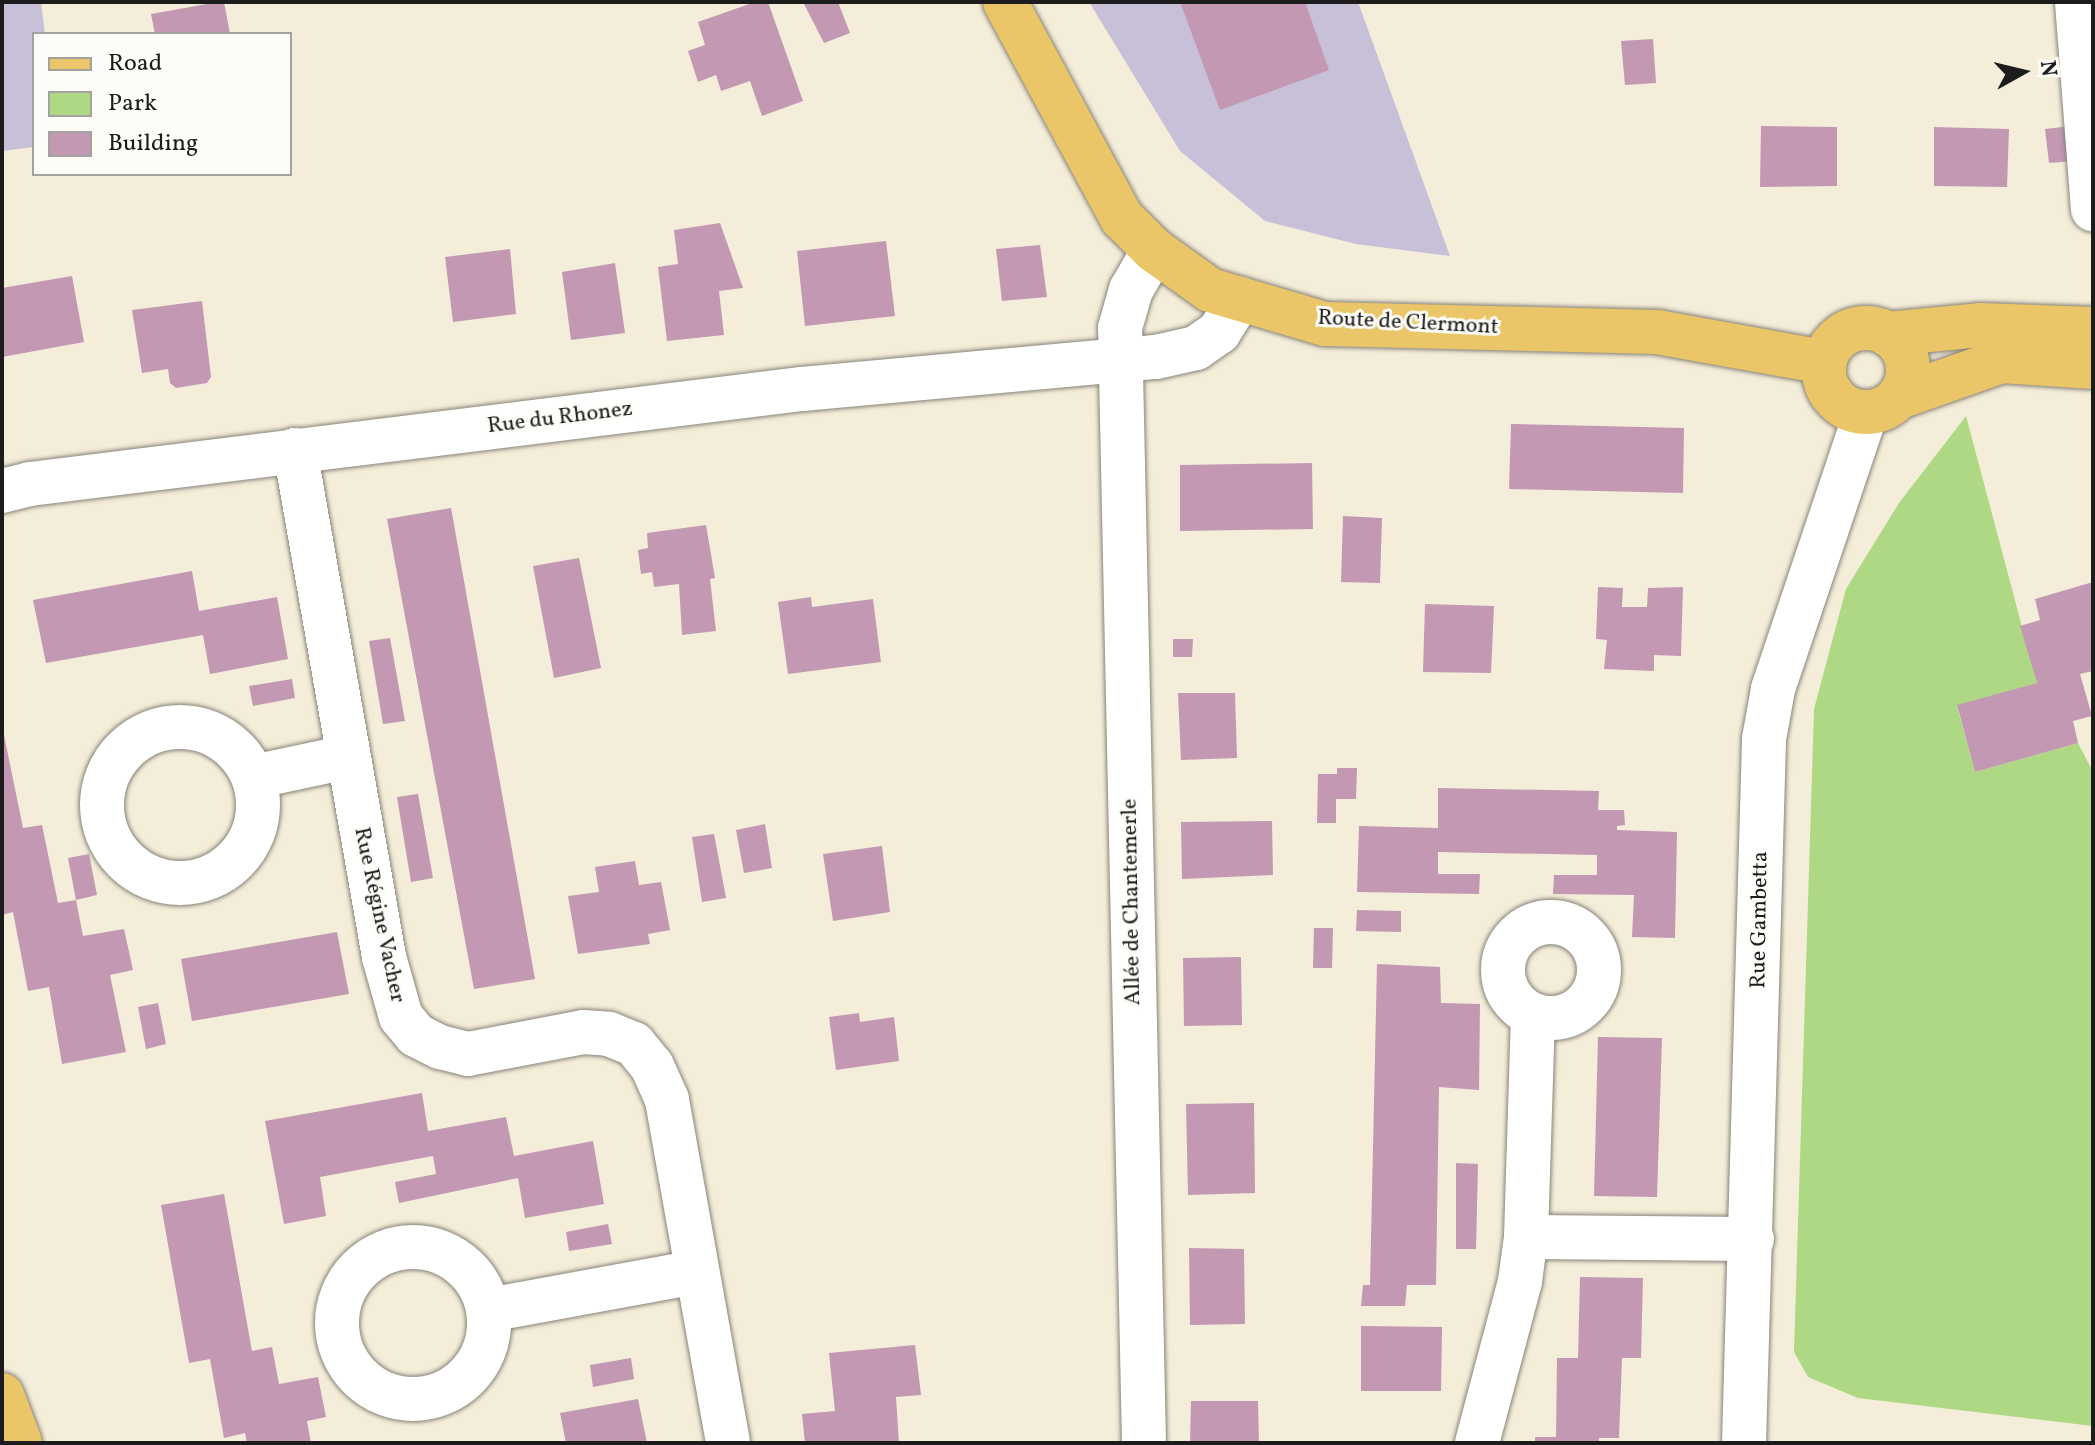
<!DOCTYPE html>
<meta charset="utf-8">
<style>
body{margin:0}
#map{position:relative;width:2095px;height:1445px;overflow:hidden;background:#f4edd9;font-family:Vollkorn,serif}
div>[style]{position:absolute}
.industrial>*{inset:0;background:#c8bfd8}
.green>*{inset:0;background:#aed884}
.building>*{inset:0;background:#c298b3}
.roads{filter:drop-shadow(0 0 2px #88847a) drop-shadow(0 0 2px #88847a)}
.minor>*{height:44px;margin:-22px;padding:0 22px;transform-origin:22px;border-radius:22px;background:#fff}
.minor>.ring{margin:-22px;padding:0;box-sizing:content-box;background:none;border:44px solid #fff;border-radius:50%}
.major>*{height:44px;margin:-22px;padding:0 22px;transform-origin:22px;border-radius:22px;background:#ebc669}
.major>.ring{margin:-22px;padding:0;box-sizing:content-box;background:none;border:44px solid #ebc669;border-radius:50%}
span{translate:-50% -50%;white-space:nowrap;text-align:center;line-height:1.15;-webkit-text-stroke:6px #fdfcf7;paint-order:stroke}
.street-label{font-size:22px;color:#1c1c1c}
.frame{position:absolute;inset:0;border:4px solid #1c1c1c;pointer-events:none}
.legend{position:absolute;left:32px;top:32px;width:260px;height:144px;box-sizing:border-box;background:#fdfcf7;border:2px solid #a3a29f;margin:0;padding:10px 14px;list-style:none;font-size:24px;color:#1c1c1c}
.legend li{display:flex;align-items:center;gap:16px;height:40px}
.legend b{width:40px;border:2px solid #a3a29f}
.north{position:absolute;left:1983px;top:32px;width:80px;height:80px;-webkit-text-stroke:6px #fdfcf7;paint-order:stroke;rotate:82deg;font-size:22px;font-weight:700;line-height:32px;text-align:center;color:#1c1c1c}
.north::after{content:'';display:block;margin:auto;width:28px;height:36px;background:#1c1c1c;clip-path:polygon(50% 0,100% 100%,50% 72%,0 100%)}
</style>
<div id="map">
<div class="industrial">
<i style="clip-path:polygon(2px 2px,41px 2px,45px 34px,34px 34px,34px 147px,2px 151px)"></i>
<i style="clip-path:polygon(1089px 2px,1358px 2px,1450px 256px,1356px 244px,1265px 221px,1180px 151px)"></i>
</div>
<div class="green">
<i style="clip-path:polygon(1966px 416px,2037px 683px,1957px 706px,1975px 772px,2078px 743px,2093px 772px,2093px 1426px,1858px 1398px,1808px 1377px,1794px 1352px,1814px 709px,1846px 589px,1899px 503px)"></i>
</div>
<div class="building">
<i style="clip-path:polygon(218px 2px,224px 2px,230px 34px,155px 34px,151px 14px)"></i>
<i style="clip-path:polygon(755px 2px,768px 2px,803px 101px,762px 116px,750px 81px,721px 91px,716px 75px,698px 82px,688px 51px,705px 45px,698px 22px)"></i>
<i style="clip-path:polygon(803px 2px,838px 2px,850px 33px,824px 43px)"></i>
<i style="clip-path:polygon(1180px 2px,1305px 2px,1329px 70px,1220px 110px)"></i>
<i style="clip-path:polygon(1653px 39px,1656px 83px,1625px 85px,1621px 41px)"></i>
<i style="clip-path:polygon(1761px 126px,1837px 127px,1837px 186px,1760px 187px)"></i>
<i style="clip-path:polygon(2071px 126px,2076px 161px,2049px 163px,2045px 129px)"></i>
<i style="clip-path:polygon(1934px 127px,2009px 129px,2007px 187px,1934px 186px)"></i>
<i style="clip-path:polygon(720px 223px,743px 288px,719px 291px,724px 335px,667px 341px,658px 267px,678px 264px,674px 230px)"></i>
<i style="clip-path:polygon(886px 241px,895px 316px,805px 326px,797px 251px)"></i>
<i style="clip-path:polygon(1040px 245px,1047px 297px,1002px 301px,996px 249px)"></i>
<i style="clip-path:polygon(510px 249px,516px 314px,453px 322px,445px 257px)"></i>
<i style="clip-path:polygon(615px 263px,625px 333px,571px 340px,562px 272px)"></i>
<i style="clip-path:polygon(72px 276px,84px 342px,2px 357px,2px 288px)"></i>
<i style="clip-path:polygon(202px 301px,211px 377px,207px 383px,176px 388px,170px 383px,168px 369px,142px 373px,132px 310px)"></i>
<i style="clip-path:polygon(1511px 424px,1684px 428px,1683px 493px,1509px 489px)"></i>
<i style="clip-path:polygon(1312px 463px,1313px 529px,1180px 531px,1180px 465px)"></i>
<i style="clip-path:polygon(451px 508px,535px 979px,474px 989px,387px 519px)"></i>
<i style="clip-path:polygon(1343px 516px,1382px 518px,1380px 583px,1341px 582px)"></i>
<i style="clip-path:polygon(706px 525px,715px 578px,710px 579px,716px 631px,682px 635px,679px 584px,654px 587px,652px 572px,641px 574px,638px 550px,648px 548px,647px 533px)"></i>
<i style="clip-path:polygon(579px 558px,601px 668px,554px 678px,533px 566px)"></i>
<i style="clip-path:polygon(192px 571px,199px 611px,277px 597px,288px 659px,210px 674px,203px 635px,46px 663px,33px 600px)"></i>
<i style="clip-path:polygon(2093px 582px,2093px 671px,2080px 674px,2092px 716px,2073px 721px,2078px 743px,1975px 772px,1957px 705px,2037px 683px,2020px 626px,2040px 620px,2035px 599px)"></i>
<i style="clip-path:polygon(1598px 587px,1623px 588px,1622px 607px,1647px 607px,1648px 588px,1683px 587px,1681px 656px,1654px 655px,1654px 671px,1604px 669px,1607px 640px,1596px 639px)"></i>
<i style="clip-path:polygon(811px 597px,812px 607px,873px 599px,881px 662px,788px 674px,778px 602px)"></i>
<i style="clip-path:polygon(1425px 604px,1494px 606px,1491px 673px,1423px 672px)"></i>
<i style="clip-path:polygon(390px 638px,405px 721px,383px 724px,369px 641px)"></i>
<i style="clip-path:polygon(1173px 639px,1193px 639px,1192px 657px,1173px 657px)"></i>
<i style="clip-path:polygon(292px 679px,295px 698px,253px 706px,249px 686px)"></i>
<i style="clip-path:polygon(1178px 693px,1235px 693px,1237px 758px,1181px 760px)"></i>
<i style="clip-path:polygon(2px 725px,23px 828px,42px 825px,58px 903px,76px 900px,83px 936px,124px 929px,133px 970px,110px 975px,126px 1052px,62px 1064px,49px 987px,28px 991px,13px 912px,2px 915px)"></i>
<i style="clip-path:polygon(1337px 768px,1357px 768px,1356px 799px,1336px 799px,1336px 823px,1317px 823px,1318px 774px,1337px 774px)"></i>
<i style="clip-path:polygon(1438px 788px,1599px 791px,1598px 810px,1624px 810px,1625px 825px,1617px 826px,1617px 830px,1677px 832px,1675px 938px,1632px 937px,1634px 895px,1553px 894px,1554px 875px,1597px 875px,1597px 855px,1438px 852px,1438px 874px,1480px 874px,1479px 894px,1357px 892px,1359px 826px,1438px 828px)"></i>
<i style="clip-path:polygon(418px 794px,433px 878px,411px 882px,397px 797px)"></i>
<i style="clip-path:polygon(1272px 821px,1273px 875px,1182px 879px,1181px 822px)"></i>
<i style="clip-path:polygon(765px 824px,772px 868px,744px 873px,736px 830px)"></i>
<i style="clip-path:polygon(714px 834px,726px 898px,702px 902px,692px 837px)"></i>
<i style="clip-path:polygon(882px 846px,890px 912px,833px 921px,823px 854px)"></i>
<i style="clip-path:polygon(89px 854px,97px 895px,76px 900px,68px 858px)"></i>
<i style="clip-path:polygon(635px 861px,639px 885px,661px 882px,670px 930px,648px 934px,650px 944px,578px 954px,568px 896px,599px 892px,595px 867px)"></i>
<i style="clip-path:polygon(1357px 910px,1401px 911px,1401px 932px,1356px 931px)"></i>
<i style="clip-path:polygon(1314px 928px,1333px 928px,1332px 968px,1313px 968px)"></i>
<i style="clip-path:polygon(337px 932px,349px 994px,192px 1021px,181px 959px)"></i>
<i style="clip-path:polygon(1241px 957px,1242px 1025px,1184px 1026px,1183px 958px)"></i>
<i style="clip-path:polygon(1377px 964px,1440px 967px,1441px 1003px,1480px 1004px,1479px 1090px,1439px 1087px,1436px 1285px,1407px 1285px,1405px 1306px,1361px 1306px,1363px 1285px,1370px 1285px)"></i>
<i style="clip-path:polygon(158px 1003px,166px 1044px,146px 1049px,138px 1007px)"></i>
<i style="clip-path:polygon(859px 1013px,860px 1022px,894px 1017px,899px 1061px,836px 1070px,829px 1017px)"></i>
<i style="clip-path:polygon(1598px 1037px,1662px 1038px,1657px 1197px,1594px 1196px)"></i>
<i style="clip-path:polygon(422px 1093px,428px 1131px,506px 1117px,514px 1156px,593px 1141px,604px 1204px,525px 1218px,518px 1178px,399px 1203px,395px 1182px,436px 1174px,433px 1156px,320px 1177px,326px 1216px,284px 1224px,265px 1121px)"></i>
<i style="clip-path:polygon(1254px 1103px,1255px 1193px,1188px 1195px,1186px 1104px)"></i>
<i style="clip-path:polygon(1456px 1163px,1478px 1164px,1476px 1249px,1456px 1249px)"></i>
<i style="clip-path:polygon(224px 1194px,252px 1351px,272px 1347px,279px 1384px,318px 1377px,326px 1417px,307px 1421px,311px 1443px,247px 1443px,245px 1433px,224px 1438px,210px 1359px,189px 1363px,161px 1205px)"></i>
<i style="clip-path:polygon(608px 1224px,612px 1244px,569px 1251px,566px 1232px)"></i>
<i style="clip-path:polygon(1189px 1248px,1244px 1249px,1245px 1324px,1190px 1325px)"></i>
<i style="clip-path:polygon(1580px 1277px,1643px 1278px,1641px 1358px,1622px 1358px,1619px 1438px,1599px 1438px,1599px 1443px,1535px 1443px,1535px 1437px,1556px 1437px,1557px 1358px,1578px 1358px)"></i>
<i style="clip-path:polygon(1361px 1326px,1442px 1327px,1441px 1391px,1361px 1391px)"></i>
<i style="clip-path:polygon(915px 1345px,921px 1395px,896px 1397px,899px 1443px,805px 1443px,802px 1414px,835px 1411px,829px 1353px)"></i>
<i style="clip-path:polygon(631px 1358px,634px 1379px,593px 1387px,590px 1365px)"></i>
<i style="clip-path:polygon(638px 1399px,647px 1443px,566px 1443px,560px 1413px)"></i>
<i style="clip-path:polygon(1191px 1401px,1258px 1401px,1259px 1443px,1190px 1443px)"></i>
</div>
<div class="roads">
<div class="minor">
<i style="left:2077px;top:2px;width:208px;rotate:85.6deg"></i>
<i style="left:295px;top:450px;width:515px;rotate:80.04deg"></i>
<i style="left:384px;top:957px;width:62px;rotate:74.2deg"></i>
<i style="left:401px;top:1017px;width:23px;rotate:50deg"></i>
<i style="left:416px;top:1035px;width:27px;rotate:27deg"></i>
<i style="left:440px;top:1047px;width:29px;rotate:14deg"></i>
<i style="left:468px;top:1054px;width:117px;rotate:-10.8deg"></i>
<i style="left:583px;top:1032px;width:26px;rotate:4deg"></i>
<i style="left:609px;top:1034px;width:27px;rotate:22deg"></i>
<i style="left:634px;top:1044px;width:28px;rotate:51deg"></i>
<i style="left:652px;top:1066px;width:37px;rotate:66deg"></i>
<i style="left:667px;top:1100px;width:348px;rotate:79.9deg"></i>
<i style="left:2px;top:491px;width:29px;rotate:-14deg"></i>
<i style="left:30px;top:484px;width:778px;rotate:-7.02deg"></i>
<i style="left:802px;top:389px;width:355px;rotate:-5.2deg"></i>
<i style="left:1156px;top:357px;width:41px;rotate:-12.7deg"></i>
<i style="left:1196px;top:348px;width:28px;rotate:-35deg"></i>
<i style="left:1219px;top:332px;width:39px;rotate:-58deg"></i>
<i class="ring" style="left:102px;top:727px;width:112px;height:112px"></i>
<i style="left:253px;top:777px;width:96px;rotate:-12deg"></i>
<i class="ring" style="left:1503px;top:922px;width:52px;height:52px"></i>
<i style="left:1526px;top:1237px;width:222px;rotate:-88.2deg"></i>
<i class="ring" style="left:337px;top:1247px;width:108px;height:108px"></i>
<i style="left:489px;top:1310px;width:210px;rotate:-10.4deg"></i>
<i style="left:1144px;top:1443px;width:1115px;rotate:-91.23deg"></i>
<i style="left:1120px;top:328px;width:40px;rotate:-74deg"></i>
<i style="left:1131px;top:290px;width:46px;rotate:-60.1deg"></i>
<i style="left:1477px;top:1443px;width:168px;rotate:-75.1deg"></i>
<i style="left:1520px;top:1281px;width:44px;rotate:-82.2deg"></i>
<i style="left:1526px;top:1237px;width:226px;rotate:0.5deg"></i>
<i style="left:1744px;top:1443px;width:704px;rotate:-88.37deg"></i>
<i style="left:1764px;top:739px;width:51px;rotate:-79.8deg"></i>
<i style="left:1773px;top:689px;width:291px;rotate:-71.4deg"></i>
</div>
<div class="major">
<i style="left:1005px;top:2px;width:246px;rotate:61.6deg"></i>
<i style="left:1122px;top:218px;width:45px;rotate:45deg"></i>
<i style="left:1154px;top:250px;width:69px;rotate:35.5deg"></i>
<i style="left:1210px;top:290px;width:120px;rotate:16.5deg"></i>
<i style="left:1325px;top:324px;width:332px;rotate:1.4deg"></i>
<i style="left:1657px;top:332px;width:170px;rotate:10.2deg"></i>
<i class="ring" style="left:1824px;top:328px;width:40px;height:40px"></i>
<i style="left:1888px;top:334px;width:92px;rotate:-5.6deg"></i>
<i style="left:1980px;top:325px;width:113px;rotate:2deg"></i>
<i style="left:1899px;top:397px;width:109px;rotate:-19.3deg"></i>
<i style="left:2002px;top:361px;width:91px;rotate:3.8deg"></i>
<i style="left:2px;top:1395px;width:51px;rotate:69.4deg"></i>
</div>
</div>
<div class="street-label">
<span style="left:1408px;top:323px;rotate:3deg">Route de Clermont</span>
<span style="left:560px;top:418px;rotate:-7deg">Rue du Rhonez</span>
<span style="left:1132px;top:902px;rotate:-91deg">Allée de Chantemerle</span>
<span style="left:379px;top:915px;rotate:78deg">Rue Régine Vacher</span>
<span style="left:1760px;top:920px;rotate:-89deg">Rue Gambetta</span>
</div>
<div class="frame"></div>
<ul class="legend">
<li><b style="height:10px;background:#ebc669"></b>Road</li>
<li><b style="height:22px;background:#aed884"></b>Park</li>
<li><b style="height:22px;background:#c298b3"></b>Building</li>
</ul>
<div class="north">N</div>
</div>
